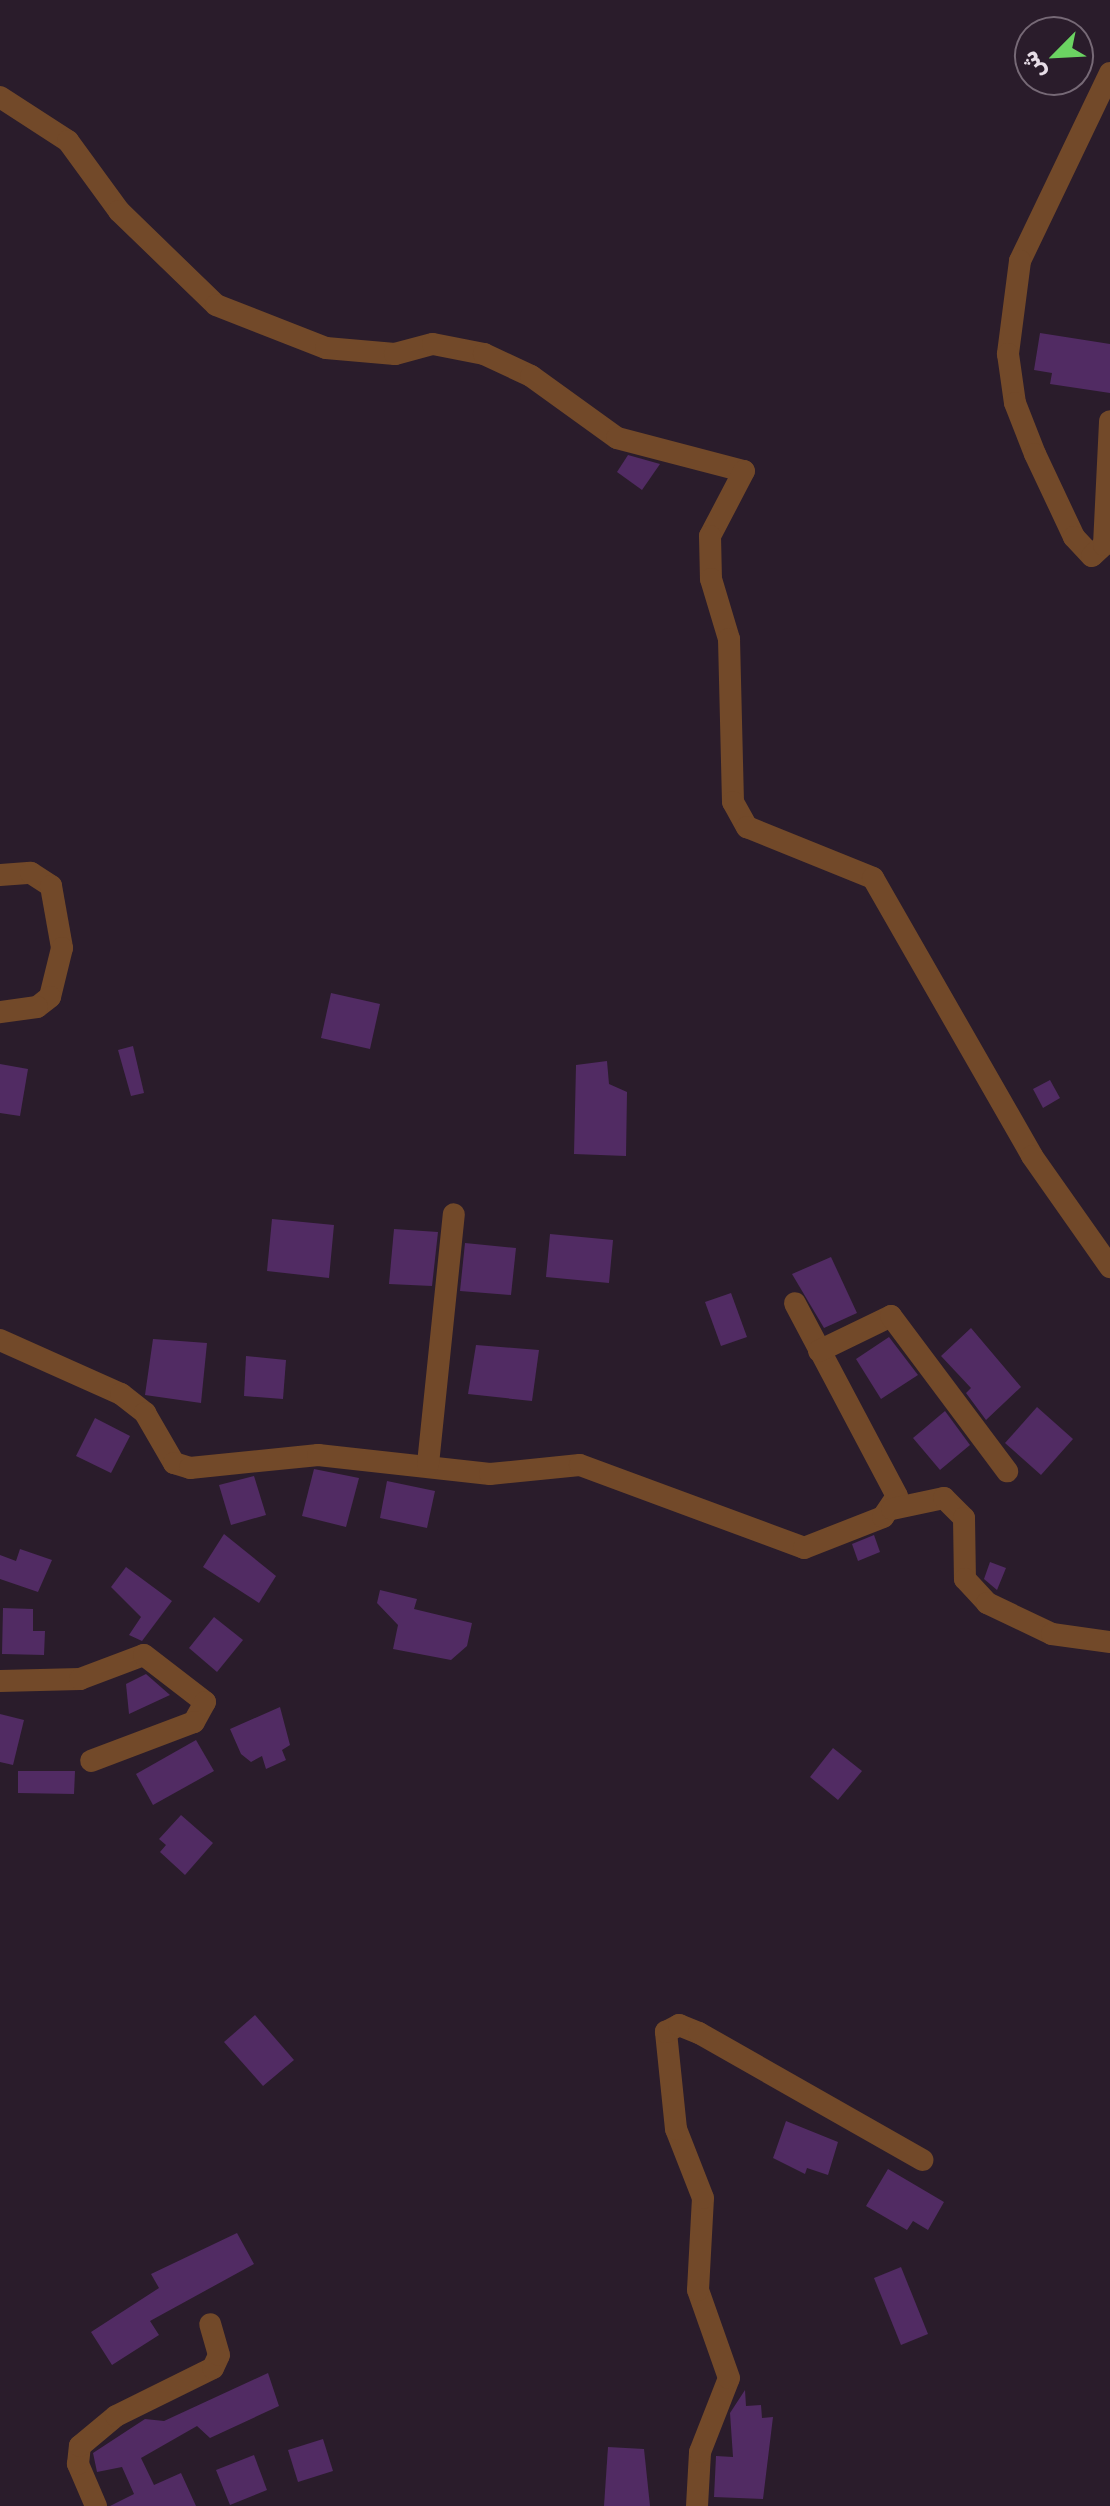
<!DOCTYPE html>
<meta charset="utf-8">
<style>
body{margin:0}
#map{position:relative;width:1110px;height:2506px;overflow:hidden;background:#2a1c2b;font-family:Rubik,"Noto Sans Arabic",sans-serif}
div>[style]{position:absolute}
.building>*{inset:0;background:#512b63}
.street>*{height:22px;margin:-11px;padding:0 11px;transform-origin:11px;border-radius:11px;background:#724929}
span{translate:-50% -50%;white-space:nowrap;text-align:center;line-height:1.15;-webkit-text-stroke:6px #2a1c2b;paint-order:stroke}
.north{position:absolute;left:1014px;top:16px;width:80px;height:80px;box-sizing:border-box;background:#2a1c2b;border:2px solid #766976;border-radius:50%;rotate:246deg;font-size:22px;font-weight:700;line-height:32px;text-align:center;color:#e7dde7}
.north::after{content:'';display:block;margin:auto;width:28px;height:36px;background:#6bd362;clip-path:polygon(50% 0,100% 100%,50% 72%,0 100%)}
</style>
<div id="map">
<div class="building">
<i style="clip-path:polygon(1040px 333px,1110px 344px,1110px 393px,1050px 384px,1052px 373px,1034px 370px)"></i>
<i style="clip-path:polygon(628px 455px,660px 464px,642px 490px,617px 472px)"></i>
<i style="clip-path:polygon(331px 993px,380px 1004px,370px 1049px,321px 1038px)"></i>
<i style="clip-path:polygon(133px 1046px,144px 1093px,131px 1096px,118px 1050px)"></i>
<i style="clip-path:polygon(607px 1061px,609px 1084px,627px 1092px,626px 1156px,574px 1154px,576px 1065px)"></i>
<i style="clip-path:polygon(0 1064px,28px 1069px,20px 1116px,0 1113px)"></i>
<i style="clip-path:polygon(1050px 1080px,1060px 1098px,1043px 1108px,1033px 1089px)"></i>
<i style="clip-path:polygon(272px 1219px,334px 1225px,329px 1278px,267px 1271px)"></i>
<i style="clip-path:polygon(394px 1229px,438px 1232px,432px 1286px,389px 1284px)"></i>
<i style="clip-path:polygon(550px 1234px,613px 1240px,609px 1283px,546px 1277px)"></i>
<i style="clip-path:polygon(465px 1243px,516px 1248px,511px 1295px,460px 1291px)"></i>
<i style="clip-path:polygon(831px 1257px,857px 1313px,824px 1328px,792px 1274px)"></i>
<i style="clip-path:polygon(731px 1293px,747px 1337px,721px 1346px,705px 1302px)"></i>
<i style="clip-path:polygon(971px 1328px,1021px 1387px,986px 1420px,966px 1393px,971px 1388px,941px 1356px)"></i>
<i style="clip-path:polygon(889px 1337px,918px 1375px,881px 1399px,856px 1359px)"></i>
<i style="clip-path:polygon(153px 1339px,207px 1343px,201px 1403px,145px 1395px)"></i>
<i style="clip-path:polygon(476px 1345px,539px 1350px,532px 1401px,468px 1394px)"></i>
<i style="clip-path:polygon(246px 1356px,286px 1360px,283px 1399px,244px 1396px)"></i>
<i style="clip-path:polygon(1037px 1407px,1073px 1439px,1041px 1475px,1005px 1443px)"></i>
<i style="clip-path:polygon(945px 1411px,970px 1445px,940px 1470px,913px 1438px)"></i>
<i style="clip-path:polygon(95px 1418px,130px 1436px,111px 1473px,76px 1456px)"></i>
<i style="clip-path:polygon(314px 1469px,359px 1478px,346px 1527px,302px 1516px)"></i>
<i style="clip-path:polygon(254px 1476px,266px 1515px,231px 1525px,219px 1485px)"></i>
<i style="clip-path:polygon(387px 1481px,435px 1491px,427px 1528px,380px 1518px)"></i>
<i style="clip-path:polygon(224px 1534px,276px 1576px,259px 1603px,203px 1567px)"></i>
<i style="clip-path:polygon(874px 1535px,880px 1552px,858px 1561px,852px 1544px)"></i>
<i style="clip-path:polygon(20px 1549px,52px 1560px,38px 1592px,0 1579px,0 1555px,16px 1561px)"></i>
<i style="clip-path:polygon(990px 1562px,1006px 1568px,997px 1590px,984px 1579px)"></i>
<i style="clip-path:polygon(126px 1567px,172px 1601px,142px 1641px,129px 1635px,141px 1617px,111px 1587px)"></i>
<i style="clip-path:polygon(380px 1590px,417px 1599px,414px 1609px,472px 1623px,467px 1646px,451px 1660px,393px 1649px,398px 1625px,377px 1603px)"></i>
<i style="clip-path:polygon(3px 1608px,33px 1609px,33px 1631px,45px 1631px,44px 1655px,2px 1654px)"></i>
<i style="clip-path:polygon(214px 1617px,243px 1640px,217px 1672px,189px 1648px)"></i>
<i style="clip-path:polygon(146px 1674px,170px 1695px,129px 1714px,126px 1684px)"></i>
<i style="clip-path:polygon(280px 1707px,290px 1745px,282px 1750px,286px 1760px,266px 1769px,262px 1756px,251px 1762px,241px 1754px,230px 1729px)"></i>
<i style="clip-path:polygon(0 1714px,24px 1720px,13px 1765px,0 1762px)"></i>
<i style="clip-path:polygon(196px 1740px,214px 1771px,153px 1805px,136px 1774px)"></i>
<i style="clip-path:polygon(833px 1748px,862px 1771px,838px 1800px,810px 1777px)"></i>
<i style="clip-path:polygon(18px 1771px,75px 1771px,74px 1794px,18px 1793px)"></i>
<i style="clip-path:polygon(181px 1815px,213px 1843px,185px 1875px,160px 1852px,166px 1845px,159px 1839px)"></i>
<i style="clip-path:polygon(255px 2015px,294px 2060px,263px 2086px,224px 2042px)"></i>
<i style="clip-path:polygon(786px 2121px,838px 2142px,828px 2175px,807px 2168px,805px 2174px,773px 2158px)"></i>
<i style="clip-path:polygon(888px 2169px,944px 2202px,928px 2230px,913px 2221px,907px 2230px,866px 2206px)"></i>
<i style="clip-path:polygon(237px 2233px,254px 2264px,150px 2321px,159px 2335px,112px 2365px,91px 2332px,159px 2288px,151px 2274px)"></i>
<i style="clip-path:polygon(901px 2267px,928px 2334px,901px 2345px,874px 2278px)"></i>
<i style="clip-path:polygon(268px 2373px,279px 2406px,210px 2438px,197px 2426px,141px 2458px,154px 2485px,181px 2473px,196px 2506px,110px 2506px,134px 2494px,122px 2467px,97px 2472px,93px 2453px,145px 2419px,164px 2421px)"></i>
<i style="clip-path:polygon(745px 2390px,746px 2406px,761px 2405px,762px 2418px,773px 2417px,763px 2499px,714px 2497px,716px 2456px,733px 2457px,730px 2413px)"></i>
<i style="clip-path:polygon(323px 2439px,333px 2471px,298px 2482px,288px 2450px)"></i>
<i style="clip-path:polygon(608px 2447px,644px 2449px,650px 2506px,604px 2506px)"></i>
<i style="clip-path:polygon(254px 2455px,267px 2490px,230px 2505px,216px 2470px)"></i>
</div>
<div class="street">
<i style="left:1110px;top:73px;width:208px;rotate:115.6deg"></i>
<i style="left:1020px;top:261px;width:94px;rotate:97.4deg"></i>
<i style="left:1008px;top:354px;width:49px;rotate:81.9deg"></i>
<i style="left:1015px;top:403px;width:55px;rotate:68.6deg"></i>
<i style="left:1035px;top:454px;width:92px;rotate:64.8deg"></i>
<i style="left:1074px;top:537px;width:26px;rotate:47deg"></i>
<i style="left:1092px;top:556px;width:16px;rotate:-43deg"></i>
<i style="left:1104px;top:545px;width:124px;rotate:-87.2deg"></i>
<i style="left:0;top:97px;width:81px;rotate:32.9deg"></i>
<i style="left:68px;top:141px;width:87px;rotate:53.9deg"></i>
<i style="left:119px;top:211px;width:135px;rotate:44.1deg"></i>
<i style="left:216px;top:305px;width:118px;rotate:21.4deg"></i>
<i style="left:326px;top:348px;width:69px;rotate:5deg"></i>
<i style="left:395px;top:354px;width:39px;rotate:-15deg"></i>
<i style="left:433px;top:344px;width:52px;rotate:11.1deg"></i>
<i style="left:484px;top:354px;width:52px;rotate:25.1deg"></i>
<i style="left:531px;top:376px;width:106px;rotate:35.8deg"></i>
<i style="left:617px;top:438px;width:131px;rotate:14.6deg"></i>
<i style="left:744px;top:471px;width:73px;rotate:117.6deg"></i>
<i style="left:710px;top:536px;width:43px;rotate:88.7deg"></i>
<i style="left:711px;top:579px;width:63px;rotate:73.3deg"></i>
<i style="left:729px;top:639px;width:163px;rotate:88.6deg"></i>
<i style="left:733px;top:802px;width:29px;rotate:61deg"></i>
<i style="left:747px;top:827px;width:136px;rotate:22deg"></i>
<i style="left:873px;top:878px;width:320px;rotate:60.2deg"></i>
<i style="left:1032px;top:1156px;width:136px;rotate:54.9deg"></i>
<i style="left:0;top:875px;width:31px;rotate:-4deg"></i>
<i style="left:31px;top:873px;width:24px;rotate:33deg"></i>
<i style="left:51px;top:886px;width:63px;rotate:79.9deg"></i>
<i style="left:62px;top:948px;width:50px;rotate:103.8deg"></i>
<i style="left:50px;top:997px;width:16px;rotate:142deg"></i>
<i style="left:37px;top:1007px;width:37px;rotate:172deg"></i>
<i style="left:0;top:1340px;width:133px;rotate:24.1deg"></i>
<i style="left:121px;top:1394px;width:31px;rotate:38deg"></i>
<i style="left:145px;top:1413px;width:58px;rotate:59.9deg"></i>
<i style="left:174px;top:1463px;width:17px;rotate:17deg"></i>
<i style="left:190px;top:1468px;width:129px;rotate:-5.8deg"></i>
<i style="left:318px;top:1455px;width:173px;rotate:6.3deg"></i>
<i style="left:490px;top:1474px;width:90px;rotate:-5.7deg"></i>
<i style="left:580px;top:1465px;width:239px;rotate:20.3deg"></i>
<i style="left:804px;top:1548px;width:85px;rotate:-21.4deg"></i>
<i style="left:883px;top:1517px;width:25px;rotate:-56deg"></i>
<i style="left:897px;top:1496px;width:218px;rotate:-117.9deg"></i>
<i style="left:819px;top:1351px;width:80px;rotate:-25.9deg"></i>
<i style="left:891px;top:1316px;width:194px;rotate:53.2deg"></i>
<i style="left:428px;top:1464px;width:251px;rotate:-84.1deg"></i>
<i style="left:892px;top:1509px;width:53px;rotate:-11.9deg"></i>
<i style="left:944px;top:1498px;width:28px;rotate:45deg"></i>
<i style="left:964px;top:1518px;width:61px;rotate:89.1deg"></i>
<i style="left:965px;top:1579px;width:33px;rotate:47deg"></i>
<i style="left:987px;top:1603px;width:72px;rotate:25.5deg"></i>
<i style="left:1052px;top:1634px;width:59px;rotate:7.9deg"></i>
<i style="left:0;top:1681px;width:80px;rotate:-1.4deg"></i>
<i style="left:80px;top:1679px;width:68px;rotate:-20.6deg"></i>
<i style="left:144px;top:1655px;width:77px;rotate:37.6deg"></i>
<i style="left:205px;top:1702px;width:23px;rotate:119deg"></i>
<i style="left:194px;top:1722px;width:110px;rotate:159.3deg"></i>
<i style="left:96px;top:2506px;width:46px;rotate:-113.2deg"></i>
<i style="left:78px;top:2464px;width:18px;rotate:-84deg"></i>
<i style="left:80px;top:2446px;width:47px;rotate:-39.8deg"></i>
<i style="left:116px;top:2416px;width:108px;rotate:-26.3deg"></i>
<i style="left:213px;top:2368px;width:14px;rotate:-65deg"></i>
<i style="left:219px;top:2355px;width:32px;rotate:-106deg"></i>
<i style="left:697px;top:2506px;width:54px;rotate:-86.8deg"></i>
<i style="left:700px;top:2452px;width:79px;rotate:-68.6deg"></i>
<i style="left:729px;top:2378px;width:93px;rotate:-109.4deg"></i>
<i style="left:698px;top:2290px;width:92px;rotate:-86.9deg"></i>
<i style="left:703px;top:2198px;width:74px;rotate:-111.4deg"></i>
<i style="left:676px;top:2129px;width:98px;rotate:-95.9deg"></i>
<i style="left:666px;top:2032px;width:15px;rotate:-28deg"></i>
<i style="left:679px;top:2025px;width:22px;rotate:22deg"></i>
<i style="left:699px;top:2033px;width:257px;rotate:29.6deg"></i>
</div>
<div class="north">ش</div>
</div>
